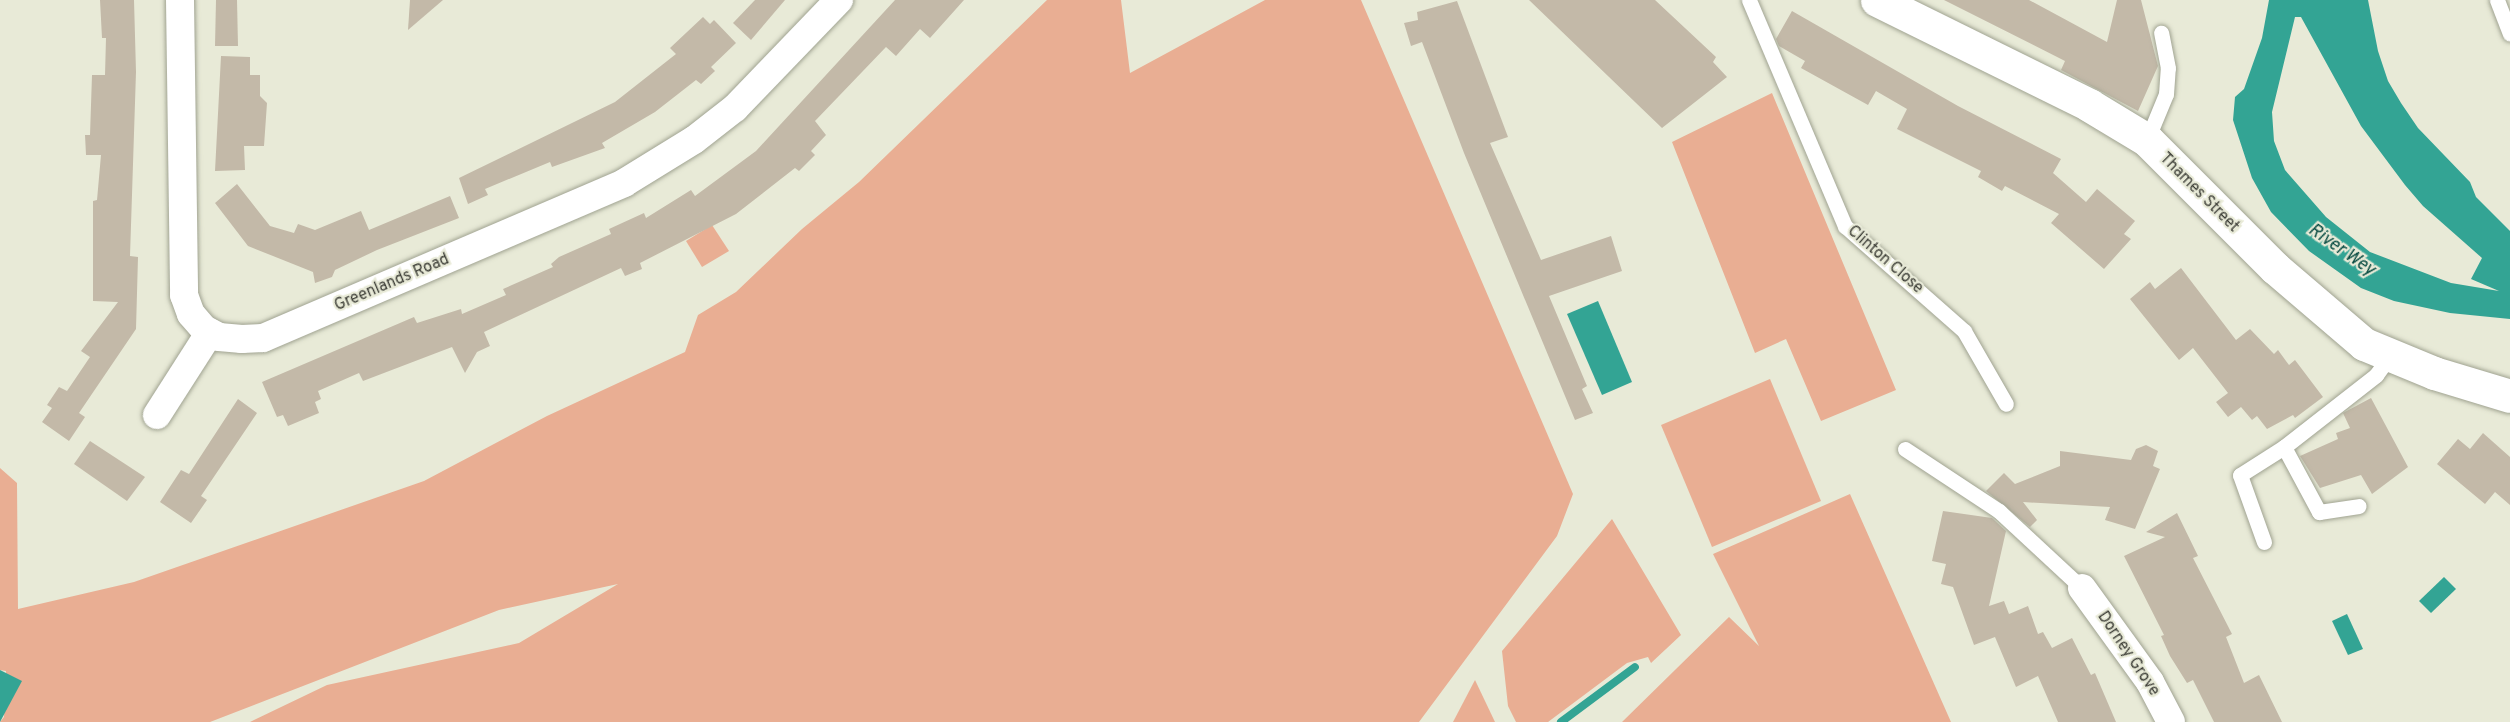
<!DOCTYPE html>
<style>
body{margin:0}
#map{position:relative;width:2510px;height:722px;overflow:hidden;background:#e8ead7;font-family:Overpass,sans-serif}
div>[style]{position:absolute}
.green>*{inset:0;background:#e9ae93}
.water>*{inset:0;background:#33a494}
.stream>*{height:8px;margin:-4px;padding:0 4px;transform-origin:4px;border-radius:4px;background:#33a494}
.building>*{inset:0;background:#c3b9a8}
.roads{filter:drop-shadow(0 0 2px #a0a391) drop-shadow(0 0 2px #a0a391)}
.service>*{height:15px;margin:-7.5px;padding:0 7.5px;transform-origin:7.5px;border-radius:7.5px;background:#fff}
.minor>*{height:28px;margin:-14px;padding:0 14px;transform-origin:14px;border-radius:14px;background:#fff}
.tertiary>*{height:33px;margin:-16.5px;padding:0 16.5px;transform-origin:16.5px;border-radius:16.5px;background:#fff}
span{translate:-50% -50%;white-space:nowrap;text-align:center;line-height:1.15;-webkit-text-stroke:4.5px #e8ead7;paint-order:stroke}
.street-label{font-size:16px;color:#3b3c35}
.water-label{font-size:18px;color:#054940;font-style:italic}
</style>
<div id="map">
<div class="green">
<i style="clip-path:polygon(1047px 0,1121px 0,1130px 73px,1265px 0,1361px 0,1573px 494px,1557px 536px,1419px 722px,250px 722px,327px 685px,519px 643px,618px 584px,499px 610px,210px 722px,0 722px,4px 717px,6px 671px,0 670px,0 468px,17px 483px,18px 609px,134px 582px,424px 481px,547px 416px,685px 352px,698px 315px,736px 292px,802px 229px,859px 182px)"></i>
<i style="clip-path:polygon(1772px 93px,1896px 390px,1821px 421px,1786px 339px,1755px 353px,1672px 142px)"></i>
<i style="clip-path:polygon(712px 225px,729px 251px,702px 267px,686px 241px)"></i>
<i style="clip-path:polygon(1770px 379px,1821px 501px,1712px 547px,1661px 425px)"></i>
<i style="clip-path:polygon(1850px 494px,1951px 722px,1622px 722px,1729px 617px,1759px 646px,1713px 554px)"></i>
<i style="clip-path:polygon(1612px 519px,1681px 635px,1651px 663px,1648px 657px,1627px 663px,1548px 722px,1516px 722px,1508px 706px,1502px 651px)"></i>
<i style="clip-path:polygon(1475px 680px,1495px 722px,1453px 722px)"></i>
</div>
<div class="water">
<i style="clip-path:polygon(evenodd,2269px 0,2368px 0,2378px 51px,2388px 81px,2401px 103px,2418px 128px,2470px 182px,2476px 197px,2510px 231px,2510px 319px,2450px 313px,2394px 301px,2361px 288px,2309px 251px,2271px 212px,2252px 178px,2233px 120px,2235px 97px,2244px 89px,2262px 38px,2269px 0,2295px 17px,2301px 17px,2361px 126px,2405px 185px,2423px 206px,2482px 258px,2471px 279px,2499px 291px,2451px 283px,2370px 252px,2326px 217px,2285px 170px,2274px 141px,2272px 112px,2295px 17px)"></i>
<i style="clip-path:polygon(1598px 301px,1632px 382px,1602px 395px,1567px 314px)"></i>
<i style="clip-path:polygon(2444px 577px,2456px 589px,2431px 613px,2419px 601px)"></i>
<i style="clip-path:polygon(2347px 614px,2363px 649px,2348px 655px,2332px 621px)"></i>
<i style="clip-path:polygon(0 670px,22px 681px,0 722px)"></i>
</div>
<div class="stream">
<i style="left:1561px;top:722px;width:92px;rotate:-36.6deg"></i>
</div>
<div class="building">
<i style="clip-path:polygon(100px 0,134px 0,136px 72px,130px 256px,138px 257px,136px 329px,79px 413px,85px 417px,69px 441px,42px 422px,52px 408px,47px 405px,59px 387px,67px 391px,90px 357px,81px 351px,118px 302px,93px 301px,93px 201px,97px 200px,101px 155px,86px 155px,85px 135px,90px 135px,92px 75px,105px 75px,106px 38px,102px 38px)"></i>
<i style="clip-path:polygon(216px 0,237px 0,238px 46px,215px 46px)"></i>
<i style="clip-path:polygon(410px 0,443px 0,408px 30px)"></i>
<i style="clip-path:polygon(755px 0,785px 0,751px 40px,733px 23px)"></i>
<i style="clip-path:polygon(895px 0,964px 0,930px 38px,920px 29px,896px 56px,886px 47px,815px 121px,826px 135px,811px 151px,815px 155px,799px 171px,795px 168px,736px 214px,640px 263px,642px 269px,625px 276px,621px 268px,484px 332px,490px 346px,477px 352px,465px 373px,452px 347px,363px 381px,359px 373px,318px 391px,321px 399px,315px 402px,319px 413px,288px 426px,283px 415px,277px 417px,262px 382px,414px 317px,417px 323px,461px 309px,462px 314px,506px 295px,503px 289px,553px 267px,551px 264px,559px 257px,611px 234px,609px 229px,644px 213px,646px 218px,691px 190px,695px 196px,756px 151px)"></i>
<i style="clip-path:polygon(1529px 0,1655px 0,1716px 57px,1713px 62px,1727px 77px,1662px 128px)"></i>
<i style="clip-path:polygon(1944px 0,2029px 0,2107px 42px,2117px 0,2141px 0,2158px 66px,2138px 111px,2061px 70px,2065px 61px)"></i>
<i style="clip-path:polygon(1457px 1px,1508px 137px,1490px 143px,1541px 260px,1611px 236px,1622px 271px,1549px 296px,1587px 386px,1582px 389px,1593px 413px,1575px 420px,1464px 153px,1422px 42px,1411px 46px,1404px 23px,1418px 20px,1417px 12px)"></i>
<i style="clip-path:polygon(1792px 11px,1958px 106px,2061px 159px,2053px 173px,2086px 202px,2097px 189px,2135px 221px,2124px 234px,2131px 239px,2104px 269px,2051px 223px,2059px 214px,2005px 186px,2002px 191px,1978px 177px,1981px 171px,1897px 129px,1907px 109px,1876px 91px,1868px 105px,1801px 68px,1805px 61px,1779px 46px,1776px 39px)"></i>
<i style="clip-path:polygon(703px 17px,710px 24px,714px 20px,736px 43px,711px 67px,715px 71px,701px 84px,696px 80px,655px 112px,602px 143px,605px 148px,552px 167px,550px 162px,485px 189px,488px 195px,468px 204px,459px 178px,615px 102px,676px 54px,670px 48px)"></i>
<i style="clip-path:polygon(221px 56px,250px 57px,250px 75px,260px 75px,260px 96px,267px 103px,264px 146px,244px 146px,245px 170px,215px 171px)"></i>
<i style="clip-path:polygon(237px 184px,270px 226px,294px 233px,298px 224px,315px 230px,361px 211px,369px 230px,450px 196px,459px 218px,377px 250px,335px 270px,332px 277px,315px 283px,313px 272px,248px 246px,215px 203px)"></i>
<i style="clip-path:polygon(2181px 268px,2236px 340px,2250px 329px,2274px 354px,2278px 350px,2289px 365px,2295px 360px,2323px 397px,2295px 418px,2293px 415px,2267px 429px,2257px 416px,2252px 420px,2241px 407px,2228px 417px,2216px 402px,2228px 393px,2193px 348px,2179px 360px,2130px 299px,2150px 282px,2155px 289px)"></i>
<i style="clip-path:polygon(2371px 398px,2408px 467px,2372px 494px,2361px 475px,2320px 488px,2300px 456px,2338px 439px,2336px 433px,2350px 428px,2343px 413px)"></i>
<i style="clip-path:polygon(238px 399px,257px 413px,201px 496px,207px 500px,191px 523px,160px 502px,181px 470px,189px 474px)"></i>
<i style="clip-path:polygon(2483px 433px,2510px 457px,2510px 505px,2495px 492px,2485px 504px,2437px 464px,2458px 439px,2470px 449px)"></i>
<i style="clip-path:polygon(90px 441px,145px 477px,127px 501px,74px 464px)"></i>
<i style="clip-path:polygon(2146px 445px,2158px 451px,2153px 466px,2160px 469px,2135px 529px,2105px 520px,2110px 507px,2023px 502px,2037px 520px,2030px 527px,1986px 491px,2004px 473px,2015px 484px,2060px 466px,2060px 451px,2131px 460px,2136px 449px)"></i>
<i style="clip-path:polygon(1943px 511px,1992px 518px,2006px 531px,1989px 606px,2004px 601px,2009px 614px,2028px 606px,2038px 634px,2043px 632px,2052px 648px,2072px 638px,2091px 675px,2095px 673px,2116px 722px,2058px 722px,2038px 676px,2016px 687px,1995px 637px,1974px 645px,1953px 587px,1941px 584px,1946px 564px,1932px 561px)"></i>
<i style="clip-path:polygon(2177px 513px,2198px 556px,2193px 558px,2232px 634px,2226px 637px,2244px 683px,2259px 675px,2282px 722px,2214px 722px,2193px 680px,2187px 683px,2170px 656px,2161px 636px,2164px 635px,2124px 556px,2165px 537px,2146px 532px)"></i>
</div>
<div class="roads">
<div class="service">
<i style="left:1749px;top:0;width:246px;rotate:67deg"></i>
<i style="left:1845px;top:226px;width:159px;rotate:41.4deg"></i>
<i style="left:1964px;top:331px;width:84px;rotate:60.1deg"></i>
<i style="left:2497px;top:0;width:36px;rotate:69deg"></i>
<i style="left:2147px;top:140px;width:50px;rotate:-67.6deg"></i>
<i style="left:2166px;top:94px;width:26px;rotate:-86deg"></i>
<i style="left:2168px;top:68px;width:36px;rotate:-101deg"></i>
<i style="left:2284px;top:447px;width:74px;rotate:61.7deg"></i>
<i style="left:2319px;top:512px;width:40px;rotate:-8.5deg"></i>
<i style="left:1905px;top:449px;width:113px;rotate:33.4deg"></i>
<i style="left:1999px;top:511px;width:113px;rotate:42.9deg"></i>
<i style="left:2264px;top:542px;width:71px;rotate:-109.7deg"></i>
<i style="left:2240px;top:475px;width:52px;rotate:-32.5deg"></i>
<i style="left:2284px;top:447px;width:117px;rotate:-38deg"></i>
<i style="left:2376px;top:375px;width:24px;rotate:-54deg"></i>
</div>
<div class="minor">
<i style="left:180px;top:0;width:295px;rotate:89.2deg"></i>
<i style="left:184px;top:295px;width:20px;rotate:70deg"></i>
<i style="left:191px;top:314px;width:20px;rotate:49deg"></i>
<i style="left:204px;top:329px;width:17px;rotate:28deg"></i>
<i style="left:219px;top:337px;width:23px;rotate:5deg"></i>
<i style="left:242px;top:339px;width:21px;rotate:-3deg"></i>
<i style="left:263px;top:338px;width:393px;rotate:-23.2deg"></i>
<i style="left:624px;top:183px;width:82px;rotate:-31.6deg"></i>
<i style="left:694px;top:140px;width:52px;rotate:-38deg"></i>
<i style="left:735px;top:108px;width:150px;rotate:-46.1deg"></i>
<i style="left:157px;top:415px;width:98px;rotate:-57.4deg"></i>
<i style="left:2082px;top:588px;width:116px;rotate:54.1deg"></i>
<i style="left:2150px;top:682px;width:45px;rotate:62.3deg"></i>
</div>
<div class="tertiary">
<i style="left:1877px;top:0;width:237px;rotate:26.3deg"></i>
<i style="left:2089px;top:105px;width:68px;rotate:31.1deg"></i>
<i style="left:2147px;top:140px;width:181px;rotate:45deg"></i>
<i style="left:2275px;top:268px;width:117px;rotate:40.5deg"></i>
<i style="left:2364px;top:344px;width:76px;rotate:22.5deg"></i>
<i style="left:2434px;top:373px;width:79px;rotate:16.8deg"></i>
</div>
</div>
<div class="street-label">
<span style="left:2199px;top:193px;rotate:45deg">Thames Street</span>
<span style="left:1885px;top:260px;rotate:41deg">Clinton Close</span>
<span style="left:392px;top:283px;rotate:-23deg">Greenlands Road</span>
<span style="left:2128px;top:654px;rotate:56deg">Dorney Grove</span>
</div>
<div class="water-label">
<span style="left:2341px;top:251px;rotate:35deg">River Wey</span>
</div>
</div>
